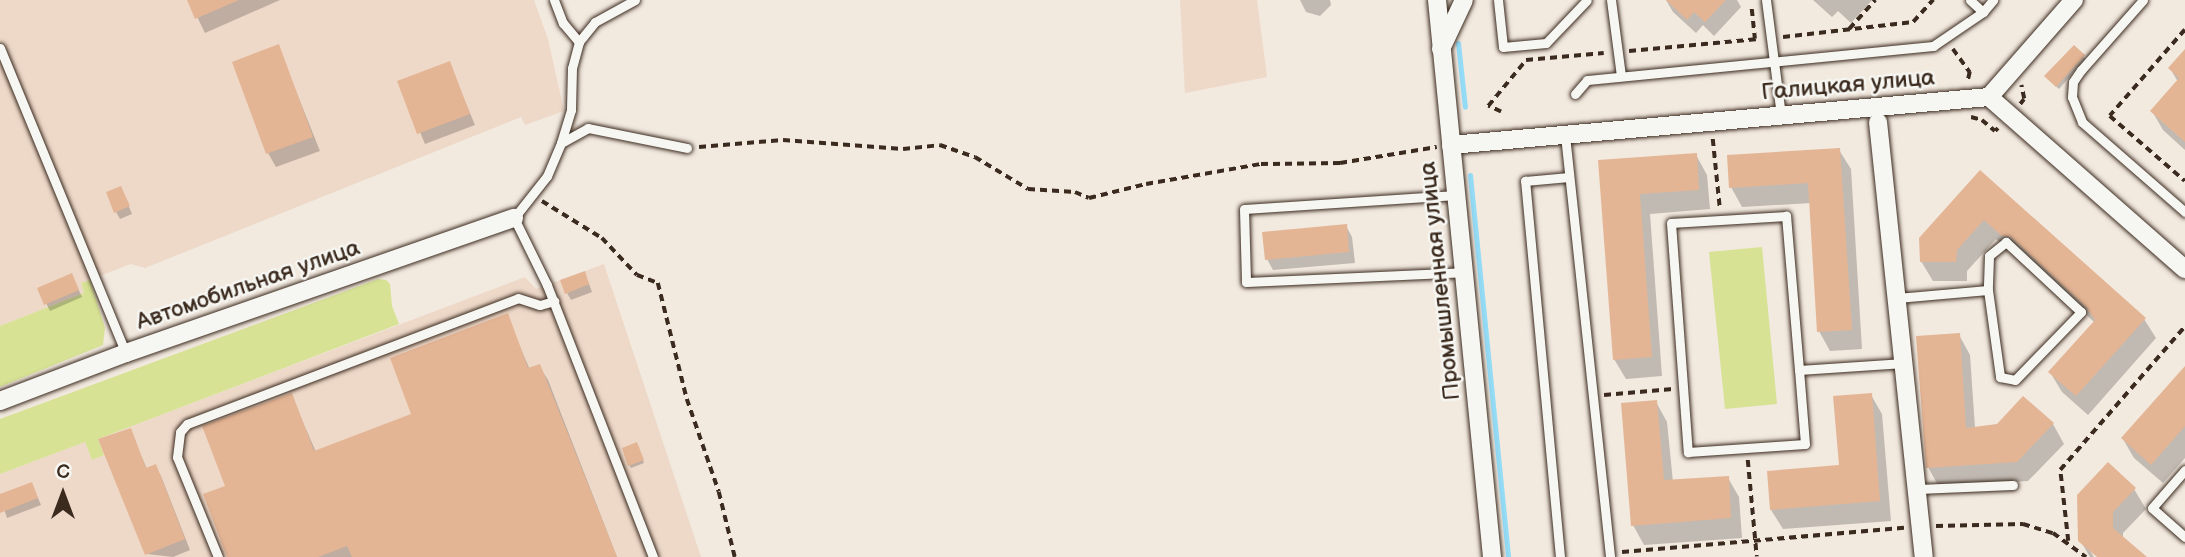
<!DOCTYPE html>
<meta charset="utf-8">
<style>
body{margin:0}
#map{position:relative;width:2185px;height:557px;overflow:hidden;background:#f2e9df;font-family:"Balsamiq Sans",sans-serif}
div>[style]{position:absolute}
.built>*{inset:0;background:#eed9c9}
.green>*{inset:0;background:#d7e295}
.shadow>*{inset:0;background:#0003}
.stream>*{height:5px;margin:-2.5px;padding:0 2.5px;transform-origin:2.5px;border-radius:2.5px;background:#94dbf6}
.building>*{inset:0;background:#e4b595}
.path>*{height:3.5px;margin-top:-1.75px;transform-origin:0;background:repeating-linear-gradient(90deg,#3b2a1e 0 7px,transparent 0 12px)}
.roads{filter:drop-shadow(0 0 2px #3b2a1e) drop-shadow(0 0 2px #3b2a1e)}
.service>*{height:9px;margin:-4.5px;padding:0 4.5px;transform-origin:4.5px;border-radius:4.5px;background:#f6f6f2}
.minor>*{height:18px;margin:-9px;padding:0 9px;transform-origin:9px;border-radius:9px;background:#f6f6f2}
span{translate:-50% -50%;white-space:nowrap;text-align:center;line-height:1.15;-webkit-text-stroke:5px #f6f6f2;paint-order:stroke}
.street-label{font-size:23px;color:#3b2a1e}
.north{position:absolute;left:28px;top:459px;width:70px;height:70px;-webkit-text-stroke:5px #f6f6f2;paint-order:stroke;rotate:0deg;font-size:19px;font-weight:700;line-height:28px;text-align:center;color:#3b2a1e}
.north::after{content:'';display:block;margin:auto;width:24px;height:32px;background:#3b2a1e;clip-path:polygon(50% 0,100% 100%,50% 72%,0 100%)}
</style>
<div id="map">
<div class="built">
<i style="clip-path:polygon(0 0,534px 0,548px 39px,564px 111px,525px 125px,521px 117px,145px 268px,131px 264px,81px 283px,84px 293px,0 326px)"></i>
<i style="clip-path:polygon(1180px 0,1257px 0,1267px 77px,1185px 93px)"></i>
<i style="clip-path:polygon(604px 264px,701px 557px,0 557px,0 474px,85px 442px,92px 460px,104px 455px,98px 439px,525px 277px,536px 289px)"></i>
</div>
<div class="green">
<i style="clip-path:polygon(1762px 247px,1777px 404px,1725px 409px,1709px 252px)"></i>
<i style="clip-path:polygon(378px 279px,386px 280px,390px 284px,392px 306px,399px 324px,98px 439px,104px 455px,92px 460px,85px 442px,0 474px,0 419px)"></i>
<i style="clip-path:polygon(90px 280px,105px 328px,103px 345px,0 387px,0 326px,84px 293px,81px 283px)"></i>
</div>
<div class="shadow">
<i style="clip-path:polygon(189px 0,280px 0,205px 33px)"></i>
<i style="clip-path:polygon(1300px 0,1330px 0,1331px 5px,1320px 16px,1306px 12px)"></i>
<i style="clip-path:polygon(1666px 0,1737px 0,1741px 7px,1714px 36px,1703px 25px,1696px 33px,1673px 12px)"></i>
<i style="clip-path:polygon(1813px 0,1872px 0,1851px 23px,1838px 11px,1832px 17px)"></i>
<i style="clip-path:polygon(278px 46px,320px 151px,276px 167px,268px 153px)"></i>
<i style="clip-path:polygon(2185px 51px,2185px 150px,2163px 130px,2152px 111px,2178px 82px,2170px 68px)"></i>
<i style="clip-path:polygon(2083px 56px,2085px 59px,2059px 89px,2048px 79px)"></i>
<i style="clip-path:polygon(449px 63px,475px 125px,425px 144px,399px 82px)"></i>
<i style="clip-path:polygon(1839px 150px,1851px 169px,1862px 349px,1830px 351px,1819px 331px,1811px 203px,1742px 207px,1731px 187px)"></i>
<i style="clip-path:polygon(1696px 155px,1707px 175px,1710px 209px,1650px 214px,1662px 376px,1626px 379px,1614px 359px,1600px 162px)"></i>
<i style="clip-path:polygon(1980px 172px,2144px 319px,2156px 338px,2088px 415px,2062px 392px,2050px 372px,2095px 323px,2024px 256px,2015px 256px,1996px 239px,1967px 271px,1967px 281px,1933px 281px,1921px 261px)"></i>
<i style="clip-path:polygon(124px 195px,132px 214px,120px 219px,116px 212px)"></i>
<i style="clip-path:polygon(1346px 226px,1352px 237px,1355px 263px,1273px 270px,1267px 259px)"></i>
<i style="clip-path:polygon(588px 281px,592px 292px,571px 300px,567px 293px)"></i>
<i style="clip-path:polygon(75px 282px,82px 297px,50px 311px,39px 289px)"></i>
<i style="clip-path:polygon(507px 316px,530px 370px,539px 366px,548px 380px,617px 557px,229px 557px,227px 487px,291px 395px,316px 452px,413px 415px)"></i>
<i style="clip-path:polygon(1959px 335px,1970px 355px,1975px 428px,1998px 426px,2023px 399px,2053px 424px,2064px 444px,2028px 481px,1939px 487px,1928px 467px)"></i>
<i style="clip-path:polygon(2185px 368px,2185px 458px,2163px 483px,2134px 458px,2123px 439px)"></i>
<i style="clip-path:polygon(1871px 395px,1882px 414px,1891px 521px,1783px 529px,1771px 510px,1841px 467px)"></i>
<i style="clip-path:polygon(1656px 402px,1667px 422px,1673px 482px,1728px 478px,1739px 497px,1742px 538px,1644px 545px,1633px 525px)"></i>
<i style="clip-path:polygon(130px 430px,147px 469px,155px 466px,161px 476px,190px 550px,173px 557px,147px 554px,100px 440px)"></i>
<i style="clip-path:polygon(638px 447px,644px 463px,631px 468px,629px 465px)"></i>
<i style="clip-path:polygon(2134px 489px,2146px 509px,2123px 533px,2123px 539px,2144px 557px,2099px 557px,2088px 547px,2094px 557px,2090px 557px,2080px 540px)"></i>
<i style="clip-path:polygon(35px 491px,41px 505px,7px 518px,0 496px)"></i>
</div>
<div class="stream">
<i style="left:1458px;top:43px;width:64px;rotate:83.8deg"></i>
<i style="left:1470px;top:175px;width:384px;rotate:84.3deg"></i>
</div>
<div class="building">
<i style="clip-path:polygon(187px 0,239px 0,195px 19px)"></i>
<i style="clip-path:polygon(1666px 0,1726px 0,1705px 22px,1694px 12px,1687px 20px)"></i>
<i style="clip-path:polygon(279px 44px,313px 137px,266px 154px,232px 62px)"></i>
<i style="clip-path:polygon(2074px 45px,2085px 55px,2056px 87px,2044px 76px)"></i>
<i style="clip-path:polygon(2185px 49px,2185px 142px,2150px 111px,2179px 78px,2168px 68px)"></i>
<i style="clip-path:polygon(450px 61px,470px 114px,417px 134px,397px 81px)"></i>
<i style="clip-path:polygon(1840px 148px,1852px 330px,1817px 332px,1808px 183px,1729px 188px,1727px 155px)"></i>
<i style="clip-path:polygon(1697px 153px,1699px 190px,1640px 194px,1652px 357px,1613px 360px,1598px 160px)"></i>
<i style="clip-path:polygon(1980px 170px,2146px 318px,2076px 396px,2048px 372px,2095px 320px,2086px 307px,2011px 237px,2002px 236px,1984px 220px,1957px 250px,1956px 262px,1920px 262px,1919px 238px)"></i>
<i style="clip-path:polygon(121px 186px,130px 206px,114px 213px,106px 192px)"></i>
<i style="clip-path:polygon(1347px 224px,1349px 252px,1265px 260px,1262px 232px)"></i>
<i style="clip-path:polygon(585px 271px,589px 284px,565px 294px,560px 280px)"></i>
<i style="clip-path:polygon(72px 273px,79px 290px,44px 305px,37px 288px)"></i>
<i style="clip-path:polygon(508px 313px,528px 368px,540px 364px,617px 557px,352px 557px,347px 546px,318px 557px,227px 557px,203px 494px,225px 486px,202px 426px,292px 393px,314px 451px,411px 414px,390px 358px)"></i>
<i style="clip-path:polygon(1960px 333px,1966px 428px,1997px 424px,2023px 396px,2054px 423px,2017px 462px,1926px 468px,1916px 336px)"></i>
<i style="clip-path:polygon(2185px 366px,2185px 426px,2151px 465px,2121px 438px)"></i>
<i style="clip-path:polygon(1872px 393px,1880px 501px,1770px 510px,1767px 471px,1839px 465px,1833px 396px)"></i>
<i style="clip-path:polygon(1657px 400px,1664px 480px,1729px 476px,1731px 518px,1631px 526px,1621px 403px)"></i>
<i style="clip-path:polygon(131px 428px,146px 468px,156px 464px,185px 539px,145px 555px,98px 439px)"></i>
<i style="clip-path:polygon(637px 442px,644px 460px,628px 466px,622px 448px)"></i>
<i style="clip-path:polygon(2108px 462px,2136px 488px,2113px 512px,2113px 528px,2147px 557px,2097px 557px,2078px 541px,2077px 495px)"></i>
<i style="clip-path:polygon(32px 482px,38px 498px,0 513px,0 494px)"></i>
</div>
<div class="path">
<i style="left:1752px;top:9px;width:30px;rotate:84deg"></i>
<i style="left:1849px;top:29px;width:39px;rotate:-48deg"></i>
<i style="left:2185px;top:30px;width:114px;rotate:131.1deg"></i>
<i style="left:2110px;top:116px;width:99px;rotate:40.9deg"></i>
<i style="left:1783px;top:37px;width:131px;rotate:-6.6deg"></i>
<i style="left:1913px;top:22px;width:30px;rotate:-48deg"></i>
<i style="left:1953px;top:49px;width:29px;rotate:54deg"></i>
<i style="left:1970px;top:72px;width:9px;rotate:103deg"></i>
<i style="left:1629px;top:51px;width:130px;rotate:-5.3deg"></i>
<i style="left:2020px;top:104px;width:6px;rotate:-51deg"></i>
<i style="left:2024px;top:99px;width:14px;rotate:-102deg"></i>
<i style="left:1501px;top:112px;width:14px;rotate:-155deg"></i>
<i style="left:1488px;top:106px;width:60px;rotate:-50.4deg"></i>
<i style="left:1526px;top:60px;width:78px;rotate:-5.1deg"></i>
<i style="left:1971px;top:117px;width:11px;rotate:15deg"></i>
<i style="left:1982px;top:120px;width:17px;rotate:40deg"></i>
<i style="left:1995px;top:131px;width:4px;rotate:-45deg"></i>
<i style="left:1713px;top:139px;width:69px;rotate:84.2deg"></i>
<i style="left:699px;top:147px;width:84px;rotate:-4.8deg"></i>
<i style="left:783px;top:140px;width:120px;rotate:4.3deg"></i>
<i style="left:903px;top:149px;width:37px;rotate:-6deg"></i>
<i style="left:940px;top:145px;width:37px;rotate:19deg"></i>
<i style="left:975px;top:157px;width:62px;rotate:31.1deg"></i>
<i style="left:1028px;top:189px;width:47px;rotate:3.7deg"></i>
<i style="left:1075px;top:192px;width:15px;rotate:23deg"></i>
<i style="left:1089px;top:198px;width:59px;rotate:-13.8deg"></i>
<i style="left:1146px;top:184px;width:117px;rotate:-9.9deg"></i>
<i style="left:1261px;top:164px;width:79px;rotate:-0.7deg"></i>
<i style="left:1340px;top:163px;width:98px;rotate:-9.4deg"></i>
<i style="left:542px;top:201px;width:70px;rotate:31.7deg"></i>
<i style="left:602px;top:238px;width:51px;rotate:46.6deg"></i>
<i style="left:637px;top:275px;width:22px;rotate:21deg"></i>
<i style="left:658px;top:283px;width:120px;rotate:76deg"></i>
<i style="left:687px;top:399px;width:98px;rotate:71deg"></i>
<i style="left:719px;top:492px;width:67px;rotate:76.2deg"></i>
<i style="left:1604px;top:395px;width:69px;rotate:-5deg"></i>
<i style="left:1748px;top:460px;width:97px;rotate:84.7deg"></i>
<i style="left:1936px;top:526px;width:87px;rotate:-1.3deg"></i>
<i style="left:2023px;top:524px;width:31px;rotate:17deg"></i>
<i style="left:2053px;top:533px;width:41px;rotate:36deg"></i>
<i style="left:2068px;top:541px;width:71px;rotate:-96.4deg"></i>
<i style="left:2060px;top:470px;width:191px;rotate:-49deg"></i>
<i style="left:1622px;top:552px;width:283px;rotate:-4.9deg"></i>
</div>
<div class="roads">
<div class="service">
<i style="left:554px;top:0;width:25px;rotate:69deg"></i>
<i style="left:563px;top:23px;width:25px;rotate:50deg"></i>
<i style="left:635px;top:0;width:46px;rotate:151.2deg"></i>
<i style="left:595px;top:22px;width:26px;rotate:129deg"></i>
<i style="left:579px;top:42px;width:27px;rotate:105deg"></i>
<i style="left:572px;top:68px;width:42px;rotate:91.4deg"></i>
<i style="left:571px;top:110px;width:34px;rotate:107deg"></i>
<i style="left:561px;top:143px;width:36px;rotate:113deg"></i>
<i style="left:547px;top:176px;width:53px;rotate:128.2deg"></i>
<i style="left:514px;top:218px;width:75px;rotate:63.8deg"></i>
<i style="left:547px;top:285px;width:292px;rotate:68.7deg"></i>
<i style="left:1498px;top:0;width:47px;rotate:83.9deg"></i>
<i style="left:1503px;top:47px;width:43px;rotate:-5.3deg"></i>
<i style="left:1546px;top:43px;width:59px;rotate:-46.4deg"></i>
<i style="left:1611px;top:0;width:77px;rotate:82.5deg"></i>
<i style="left:1766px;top:0;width:117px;rotate:82.6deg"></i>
<i style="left:1970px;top:0;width:18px;rotate:43deg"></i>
<i style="left:2143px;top:0;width:94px;rotate:131.5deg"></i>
<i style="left:2081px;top:70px;width:14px;rotate:124deg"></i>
<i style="left:2073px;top:82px;width:15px;rotate:94deg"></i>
<i style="left:2072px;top:97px;width:27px;rotate:68deg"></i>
<i style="left:2082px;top:122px;width:137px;rotate:41.1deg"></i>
<i style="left:0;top:48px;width:330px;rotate:67.6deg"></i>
<i style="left:1575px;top:94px;width:18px;rotate:-49deg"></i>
<i style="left:1587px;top:80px;width:348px;rotate:-5.6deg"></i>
<i style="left:1933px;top:46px;width:60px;rotate:-34.2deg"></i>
<i style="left:1983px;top:12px;width:16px;rotate:-50deg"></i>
<i style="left:1565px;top:135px;width:424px;rotate:83.9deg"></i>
<i style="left:561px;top:143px;width:31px;rotate:-29deg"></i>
<i style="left:588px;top:128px;width:101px;rotate:11.4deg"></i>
<i style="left:1456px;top:195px;width:212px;rotate:176.2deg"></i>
<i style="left:1244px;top:209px;width:73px;rotate:88.4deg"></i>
<i style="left:1246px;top:282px;width:218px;rotate:-2.6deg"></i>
<i style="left:1897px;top:298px;width:91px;rotate:-5deg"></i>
<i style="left:1988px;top:290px;width:88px;rotate:82.1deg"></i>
<i style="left:2000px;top:377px;width:15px;rotate:11deg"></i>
<i style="left:2015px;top:380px;width:95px;rotate:-45.9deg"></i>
<i style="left:2081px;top:312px;width:103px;rotate:-137deg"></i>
<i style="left:2006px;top:242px;width:22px;rotate:141deg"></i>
<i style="left:1989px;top:256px;width:34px;rotate:92deg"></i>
<i style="left:1799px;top:370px;width:155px;rotate:-94.8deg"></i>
<i style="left:1786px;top:216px;width:115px;rotate:176.5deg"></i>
<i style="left:1671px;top:223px;width:230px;rotate:85.8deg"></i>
<i style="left:1688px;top:452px;width:117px;rotate:-3.9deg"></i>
<i style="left:1805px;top:444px;width:74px;rotate:-94.6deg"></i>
<i style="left:1799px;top:370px;width:105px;rotate:-3.8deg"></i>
<i style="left:2185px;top:470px;width:50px;rotate:131deg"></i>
<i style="left:2152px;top:508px;width:44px;rotate:41.3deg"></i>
<i style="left:1917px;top:489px;width:96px;rotate:-2.4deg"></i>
<i style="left:218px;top:557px;width:108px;rotate:-112.3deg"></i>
<i style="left:177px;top:457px;width:25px;rotate:-83deg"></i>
<i style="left:180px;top:432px;width:11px;rotate:-49deg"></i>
<i style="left:187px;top:424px;width:354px;rotate:-20.8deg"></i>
<i style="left:518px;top:298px;width:23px;rotate:18deg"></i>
<i style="left:540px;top:305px;width:15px;rotate:-16deg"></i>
<i style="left:1560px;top:557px;width:378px;rotate:-95.3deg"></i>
<i style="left:1525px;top:181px;width:44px;rotate:-5.2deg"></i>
</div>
<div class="minor">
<i style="left:1437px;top:0;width:560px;rotate:84.36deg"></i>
<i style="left:1441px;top:49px;width:54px;rotate:-64.9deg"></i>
<i style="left:1989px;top:97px;width:129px;rotate:-48.8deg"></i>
<i style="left:1878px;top:122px;width:437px;rotate:84deg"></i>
<i style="left:1451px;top:145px;width:540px;rotate:-5.1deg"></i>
<i style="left:1989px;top:97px;width:261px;rotate:41.3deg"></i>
<i style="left:0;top:401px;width:135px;rotate:-20.9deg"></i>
<i style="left:126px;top:353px;width:411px;rotate:-19.2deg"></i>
</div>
</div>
<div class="street-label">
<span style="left:1848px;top:85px;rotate:-5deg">Галицкая улица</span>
<span style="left:1440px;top:281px;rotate:-96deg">Промышленная улица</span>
<span style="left:248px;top:285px;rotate:-19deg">Автомобильная улица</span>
</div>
<div class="north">С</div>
</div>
